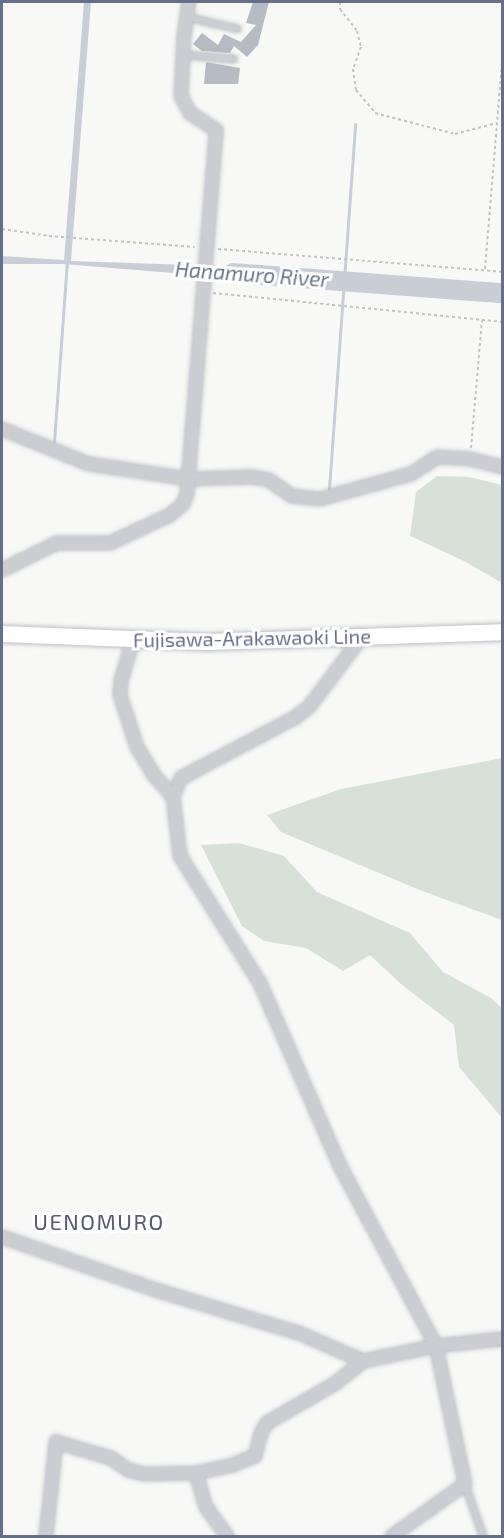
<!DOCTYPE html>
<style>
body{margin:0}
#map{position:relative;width:504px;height:1538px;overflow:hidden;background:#f8f9f6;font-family:"Exo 2",sans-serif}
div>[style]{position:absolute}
.green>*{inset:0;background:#d8e1d7}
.water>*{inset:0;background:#c9ced6}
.stream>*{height:3px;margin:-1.5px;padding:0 1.5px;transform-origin:1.5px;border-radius:1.5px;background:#c9ced6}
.river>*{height:20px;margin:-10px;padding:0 10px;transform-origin:10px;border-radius:10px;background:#c9ced6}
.building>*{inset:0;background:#b6bac2}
.path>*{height:2px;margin-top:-1px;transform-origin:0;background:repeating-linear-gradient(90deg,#c3c3c6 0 3px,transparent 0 6px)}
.roads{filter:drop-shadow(0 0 2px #bec0c6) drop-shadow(0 0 2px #bec0c6)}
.service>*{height:6px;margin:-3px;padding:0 3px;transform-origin:3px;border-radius:3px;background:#cccdd2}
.minor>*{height:12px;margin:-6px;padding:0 6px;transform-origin:6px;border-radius:6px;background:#cccdd2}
.secondary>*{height:16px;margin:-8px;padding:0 8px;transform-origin:8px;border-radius:8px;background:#fff}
span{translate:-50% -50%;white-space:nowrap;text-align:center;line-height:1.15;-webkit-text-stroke:6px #fff;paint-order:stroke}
.street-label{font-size:20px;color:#676f88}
.water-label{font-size:21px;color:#68768b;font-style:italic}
.quarter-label{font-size:22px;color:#555b6d;letter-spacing:1.5px}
.frame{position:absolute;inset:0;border:3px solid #676f88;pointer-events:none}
</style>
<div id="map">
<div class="green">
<i style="clip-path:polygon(437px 476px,469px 477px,502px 485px,502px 583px,464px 561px,410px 536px,416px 492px)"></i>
<i style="clip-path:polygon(502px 758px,502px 920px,422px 891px,281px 832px,267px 815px,341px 789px)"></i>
<i style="clip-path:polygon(239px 843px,284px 856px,317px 892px,410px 933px,443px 972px,491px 998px,502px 1008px,502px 1118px,459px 1067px,454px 1025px,401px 984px,370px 955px,343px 971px,306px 948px,264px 941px,242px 926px,201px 845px)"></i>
</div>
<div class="water">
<i style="clip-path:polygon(84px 2px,91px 2px,71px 261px,190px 265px,259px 272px,258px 280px,63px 264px,2px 264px,2px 256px,64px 260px)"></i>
</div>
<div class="stream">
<i style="left:54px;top:442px;width:182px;rotate:-85.9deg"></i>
<i style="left:329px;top:489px;width:366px;rotate:-85.9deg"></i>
</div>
<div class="river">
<i style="left:233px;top:273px;width:270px;rotate:4.3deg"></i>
</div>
<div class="building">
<i style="clip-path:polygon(253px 2px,269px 2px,258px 45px,247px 57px,234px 46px,230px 53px,202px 51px,193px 44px,202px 33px,218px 45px,224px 34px,241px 42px,256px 25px,246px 23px)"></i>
<i style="clip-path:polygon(206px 62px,240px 68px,238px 84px,204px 84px)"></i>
</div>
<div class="path">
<i style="left:340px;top:2px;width:7px;rotate:90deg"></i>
<i style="left:340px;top:9px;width:28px;rotate:52deg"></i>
<i style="left:357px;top:31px;width:16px;rotate:76deg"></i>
<i style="left:361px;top:47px;width:23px;rotate:110deg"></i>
<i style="left:353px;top:69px;width:21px;rotate:82deg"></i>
<i style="left:356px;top:90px;width:30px;rotate:50deg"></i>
<i style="left:375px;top:113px;width:83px;rotate:14.7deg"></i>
<i style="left:455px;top:134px;width:43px;rotate:-14.7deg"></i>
<i style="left:2px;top:229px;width:48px;rotate:8.5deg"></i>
<i style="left:49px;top:236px;width:146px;rotate:4.3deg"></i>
<i style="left:218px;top:249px;width:285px;rotate:4.6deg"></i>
<i style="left:485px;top:269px;width:210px;rotate:-85.3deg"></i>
<i style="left:213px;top:293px;width:290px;rotate:5.7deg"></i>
<i style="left:471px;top:448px;width:128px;rotate:-85.1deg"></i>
</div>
<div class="roads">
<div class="service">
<i style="left:187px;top:17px;width:52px;rotate:13.2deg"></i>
<i style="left:183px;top:55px;width:51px;rotate:4.5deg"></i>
<i style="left:465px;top:1484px;width:55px;rotate:70.9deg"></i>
</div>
<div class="minor">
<i style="left:2px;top:429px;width:94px;rotate:21.9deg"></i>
<i style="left:89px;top:464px;width:101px;rotate:8.5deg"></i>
<i style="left:189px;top:479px;width:63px;rotate:-1.8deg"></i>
<i style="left:252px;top:477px;width:17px;rotate:10deg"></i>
<i style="left:269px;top:480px;width:28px;rotate:35deg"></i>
<i style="left:292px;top:496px;width:28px;rotate:6deg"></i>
<i style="left:320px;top:499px;width:94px;rotate:-15.4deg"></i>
<i style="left:411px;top:474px;width:31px;rotate:-33deg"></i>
<i style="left:437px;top:457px;width:33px;rotate:3deg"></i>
<i style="left:470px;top:459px;width:33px;rotate:14deg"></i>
<i style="left:2px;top:570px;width:61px;rotate:-26.1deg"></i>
<i style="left:57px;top:543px;width:53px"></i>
<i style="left:110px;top:543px;width:66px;rotate:-25deg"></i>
<i style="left:170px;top:515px;width:17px;rotate:-40deg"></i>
<i style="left:183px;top:504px;width:11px;rotate:-68deg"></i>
<i style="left:187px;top:494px;width:365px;rotate:-85.4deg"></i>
<i style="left:216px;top:130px;width:31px;rotate:-147deg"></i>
<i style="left:190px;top:113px;width:19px;rotate:-118deg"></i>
<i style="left:181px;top:96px;width:60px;rotate:-87.1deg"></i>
<i style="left:184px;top:36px;width:34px;rotate:-82deg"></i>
<i style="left:361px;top:638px;width:85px;rotate:126.9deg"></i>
<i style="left:310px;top:706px;width:18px;rotate:142deg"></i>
<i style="left:296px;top:717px;width:130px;rotate:152.1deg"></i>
<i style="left:181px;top:778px;width:21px;rotate:113deg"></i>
<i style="left:173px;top:797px;width:59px;rotate:83.2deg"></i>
<i style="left:180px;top:856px;width:150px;rotate:57.8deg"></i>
<i style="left:260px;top:983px;width:200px;rotate:66.4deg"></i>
<i style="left:340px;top:1166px;width:204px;rotate:61.9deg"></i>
<i style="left:436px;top:1346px;width:141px;rotate:78.1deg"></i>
<i style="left:465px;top:1484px;width:90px;rotate:144.5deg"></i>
<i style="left:133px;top:640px;width:43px;rotate:106.3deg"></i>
<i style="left:121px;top:681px;width:14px;rotate:94deg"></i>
<i style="left:120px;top:695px;width:55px;rotate:71.9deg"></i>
<i style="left:137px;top:747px;width:31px;rotate:59deg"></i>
<i style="left:153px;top:774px;width:30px;rotate:49deg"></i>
<i style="left:2px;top:1237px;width:166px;rotate:19deg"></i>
<i style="left:159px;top:1291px;width:148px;rotate:16.8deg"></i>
<i style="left:301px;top:1334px;width:68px;rotate:23.5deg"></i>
<i style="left:363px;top:1361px;width:75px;rotate:-11.6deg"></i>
<i style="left:436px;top:1346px;width:66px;rotate:-6.1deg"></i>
<i style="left:196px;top:1473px;width:35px;rotate:74deg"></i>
<i style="left:206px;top:1507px;width:36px;rotate:54deg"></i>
<i style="left:46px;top:1536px;width:95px;rotate:-83.9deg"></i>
<i style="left:56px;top:1442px;width:57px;rotate:16.2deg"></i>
<i style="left:111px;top:1458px;width:21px;rotate:35deg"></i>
<i style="left:128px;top:1470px;width:16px;rotate:14deg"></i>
<i style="left:144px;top:1474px;width:52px;rotate:-1.1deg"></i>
<i style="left:196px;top:1473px;width:35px;rotate:-12deg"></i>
<i style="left:230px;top:1466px;width:27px;rotate:-22deg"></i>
<i style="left:255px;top:1456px;width:24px;rotate:-75deg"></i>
<i style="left:261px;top:1433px;width:12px;rotate:-59deg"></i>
<i style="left:267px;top:1423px;width:80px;rotate:-30.1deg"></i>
<i style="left:336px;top:1383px;width:35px;rotate:-39deg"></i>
</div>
<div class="secondary">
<i style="left:2px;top:634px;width:206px;rotate:2.2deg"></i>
<i style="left:208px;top:642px;width:294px;rotate:-1.9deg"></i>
</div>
</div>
<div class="street-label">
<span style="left:252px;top:638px;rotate:-1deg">Fujisawa-Arakawaoki Line</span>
</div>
<div class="water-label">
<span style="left:252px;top:274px;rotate:4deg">Hanamuro River</span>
</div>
<div class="quarter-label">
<span style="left:99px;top:1222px">UENOMURO</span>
</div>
<div class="frame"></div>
</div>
